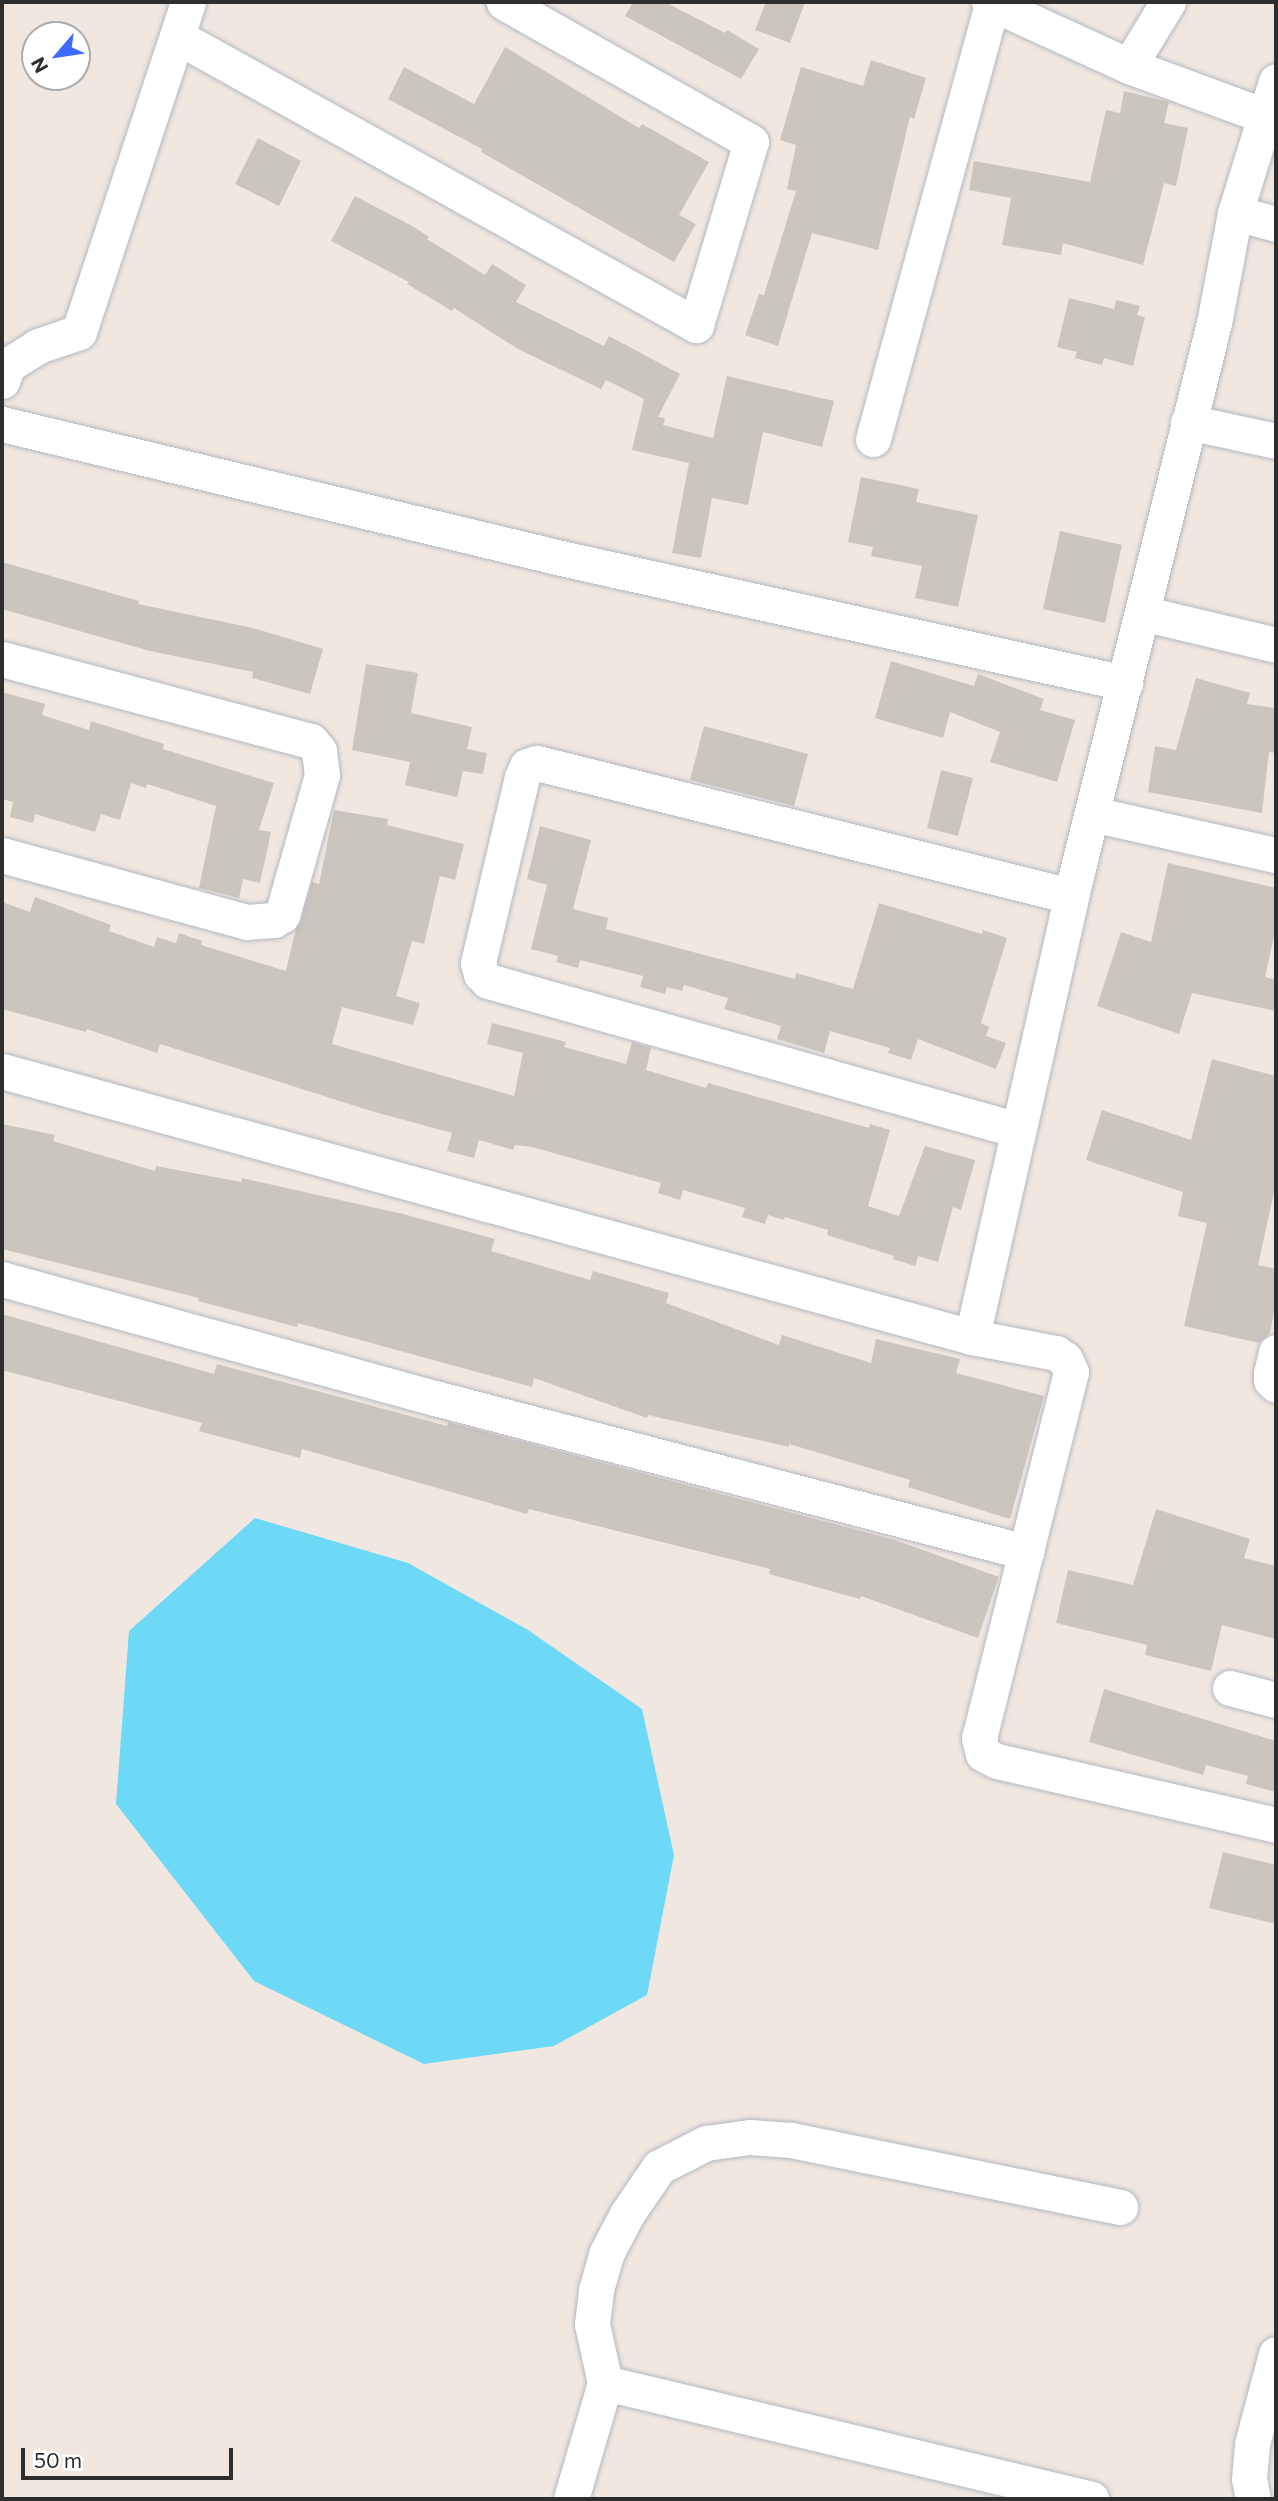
<!DOCTYPE html>
<style>
body{margin:0}
#map{position:relative;width:1278px;height:2501px;overflow:hidden;background:#f0e8e0;font-family:Commissioner,sans-serif}
div>[style]{position:absolute}
.water>*{inset:0;background:#6ed9f7}
.building>*{inset:0;background:#cbc5bf}
.roads{filter:drop-shadow(0 0 2px #b4b7c2) drop-shadow(0 0 2px #b4b7c2)}
.minor>*{height:35px;margin:-17.5px;padding:0 17.5px;transform-origin:17.5px;border-radius:17.5px;background:#fff}
span{translate:-50% -50%;white-space:nowrap;text-align:center;line-height:1.15;-webkit-text-stroke:7px #fff;paint-order:stroke}
.frame{position:absolute;inset:0;border:4px solid #2e2e2e;pointer-events:none}
.north{position:absolute;left:21px;top:21px;width:70px;height:70px;box-sizing:border-box;background:#fff;border:2px solid #ababab;border-radius:50%;rotate:241deg;font-size:19px;font-weight:700;line-height:28px;text-align:center;color:#2e2e2e}
.north::after{content:'';display:block;margin:auto;width:24px;height:32px;background:#3d6bff;clip-path:polygon(50% 0,100% 100%,50% 72%,0 100%)}
.scale{position:absolute;left:21px;top:2448px;width:212px;height:32px;box-sizing:border-box;border:4px solid #2e2e2e;border-top:0;padding-left:9px;font-size:21px;line-height:24px;white-space:nowrap;color:#2e2e2e;-webkit-text-stroke:5px #fff;paint-order:stroke}
</style>
<div id="map">
<div class="water">
<i style="clip-path:polygon(255px 1518px,408px 1563px,528px 1630px,642px 1709px,674px 1855px,647px 1995px,554px 2046px,424px 2064px,254px 1981px,116px 1804px,129px 1631px)"></i>
</div>
<div class="building">
<i style="clip-path:polygon(633px 2px,665px 2px,725px 33px,727px 30px,759px 49px,741px 79px,625px 16px)"></i>
<i style="clip-path:polygon(766px 2px,805px 2px,790px 43px,755px 30px)"></i>
<i style="clip-path:polygon(505px 47px,639px 128px,642px 124px,709px 162px,679px 215px,696px 224px,674px 262px,481px 152px,482px 149px,388px 99px,404px 67px,474px 104px)"></i>
<i style="clip-path:polygon(871px 60px,926px 78px,914px 119px,910px 117px,878px 250px,812px 233px,778px 346px,745px 335px,759px 294px,764px 295px,796px 191px,787px 189px,796px 145px,780px 140px,801px 67px,863px 86px)"></i>
<i style="clip-path:polygon(1124px 91px,1169px 102px,1164px 123px,1188px 128px,1176px 186px,1164px 183px,1143px 265px,1063px 243px,1061px 255px,1002px 245px,1011px 198px,969px 190px,974px 161px,1090px 182px,1106px 110px,1120px 113px)"></i>
<i style="clip-path:polygon(258px 138px,301px 161px,279px 206px,235px 184px)"></i>
<i style="clip-path:polygon(355px 196px,414px 227px,429px 237px,427px 239px,485px 275px,492px 264px,526px 285px,516px 302px,604px 346px,609px 336px,680px 374px,658px 417px,665px 418px,663px 425px,713px 438px,727px 376px,834px 401px,822px 447px,763px 432px,748px 505px,712px 498px,701px 558px,672px 553px,689px 463px,632px 450px,644px 399px,606px 380px,601px 389px,518px 349px,454px 308px,452px 311px,407px 284px,409px 282px,331px 241px)"></i>
<i style="clip-path:polygon(1069px 298px,1114px 309px,1116px 300px,1140px 306px,1137px 315px,1145px 317px,1133px 366px,1104px 358px,1102px 365px,1075px 358px,1077px 352px,1057px 347px)"></i>
<i style="clip-path:polygon(861px 477px,919px 489px,916px 502px,978px 515px,958px 607px,915px 598px,922px 566px,871px 556px,873px 547px,848px 542px)"></i>
<i style="clip-path:polygon(1060px 531px,1122px 545px,1105px 623px,1043px 609px)"></i>
<i style="clip-path:polygon(2px 562px,139px 601px,138px 604px,253px 628px,323px 649px,310px 694px,252px 678px,253px 672px,150px 651px,2px 609px)"></i>
<i style="clip-path:polygon(891px 661px,974px 686px,978px 674px,1044px 699px,1040px 710px,1075px 720px,1057px 782px,990px 762px,1000px 732px,950px 712px,943px 738px,875px 718px)"></i>
<i style="clip-path:polygon(366px 664px,418px 673px,411px 713px,472px 727px,467px 749px,487px 753px,483px 774px,463px 771px,457px 797px,405px 785px,410px 762px,352px 750px)"></i>
<i style="clip-path:polygon(1196px 678px,1250px 693px,1247px 704px,1276px 708px,1276px 753px,1269px 752px,1262px 813px,1148px 792px,1155px 746px,1176px 750px)"></i>
<i style="clip-path:polygon(2px 692px,45px 704px,42px 715px,89px 730px,91px 721px,164px 744px,163px 749px,274px 783px,259px 830px,271px 832px,260px 883px,243px 879px,239px 898px,199px 888px,216px 806px,147px 784px,146px 788px,131px 783px,120px 820px,101px 814px,95px 832px,35px 814px,33px 823px,10px 817px,13px 802px,2px 799px)"></i>
<i style="clip-path:polygon(704px 726px,808px 754px,794px 806px,690px 780px)"></i>
<i style="clip-path:polygon(941px 770px,973px 778px,958px 836px,927px 828px)"></i>
<i style="clip-path:polygon(334px 810px,388px 819px,387px 825px,464px 844px,455px 880px,440px 876px,424px 944px,412px 941px,396px 996px,420px 1003px,413px 1025px,342px 1007px,332px 1044px,514px 1096px,523px 1053px,487px 1044px,492px 1023px,566px 1042px,564px 1047px,626px 1064px,632px 1042px,651px 1048px,646px 1070px,706px 1088px,708px 1083px,869px 1128px,870px 1124px,890px 1130px,868px 1206px,899px 1216px,925px 1146px,975px 1160px,961px 1210px,953px 1207px,938px 1262px,918px 1256px,915px 1266px,893px 1259px,894px 1256px,827px 1235px,828px 1230px,785px 1217px,784px 1220px,768px 1215px,765px 1224px,742px 1217px,745px 1208px,683px 1190px,680px 1200px,658px 1193px,661px 1183px,532px 1147px,515px 1145px,513px 1150px,479px 1140px,474px 1158px,447px 1151px,452px 1133px,371px 1111px,160px 1044px,157px 1053px,87px 1029px,86px 1032px,2px 1009px,2px 902px,30px 912px,35px 897px,111px 925px,109px 931px,154px 947px,157px 937px,176px 943px,179px 933px,202px 941px,201px 945px,286px 971px,296px 928px,301px 921px,312px 882px,319px 884px)"></i>
<i style="clip-path:polygon(540px 826px,591px 840px,573px 909px,608px 918px,606px 929px,795px 979px,796px 973px,853px 989px,879px 903px,982px 934px,983px 930px,1007px 938px,981px 1023px,989px 1027px,986px 1036px,1006px 1043px,996px 1069px,918px 1039px,911px 1060px,888px 1053px,890px 1048px,830px 1031px,824px 1053px,777px 1039px,781px 1026px,724px 1009px,728px 998px,684px 985px,682px 991px,667px 987px,665px 994px,640px 987px,643px 976px,580px 960px,578px 968px,556px 962px,558px 956px,531px 949px,547px 885px,527px 879px)"></i>
<i style="clip-path:polygon(1168px 863px,1276px 888px,1276px 927px,1265px 977px,1276px 980px,1276px 1011px,1192px 993px,1179px 1034px,1097px 1006px,1121px 932px,1151px 942px)"></i>
<i style="clip-path:polygon(1212px 1059px,1276px 1076px,1276px 1183px,1258px 1265px,1276px 1269px,1276px 1302px,1270px 1333px,1259px 1343px,1184px 1326px,1207px 1223px,1178px 1216px,1183px 1192px,1086px 1160px,1102px 1110px,1191px 1140px)"></i>
<i style="clip-path:polygon(2px 1124px,55px 1135px,53px 1141px,155px 1171px,156px 1166px,241px 1182px,242px 1178px,403px 1214px,495px 1239px,491px 1251px,590px 1280px,593px 1271px,669px 1293px,666px 1303px,779px 1345px,782px 1335px,871px 1363px,876px 1339px,960px 1359px,956px 1373px,1044px 1396px,1010px 1519px,908px 1487px,910px 1480px,789px 1444px,789px 1447px,648px 1415px,647px 1418px,534px 1378px,532px 1387px,298px 1323px,297px 1327px,198px 1301px,199px 1298px,2px 1249px)"></i>
<i style="clip-path:polygon(2px 1314px,214px 1374px,217px 1364px,447px 1426px,448px 1422px,895px 1540px,999px 1577px,997px 1582px,978px 1638px,861px 1596px,860px 1599px,769px 1574px,770px 1569px,529px 1509px,527px 1514px,302px 1449px,300px 1458px,199px 1431px,202px 1423px,2px 1370px)"></i>
<i style="clip-path:polygon(1156px 1509px,1250px 1539px,1244px 1558px,1276px 1566px,1276px 1639px,1222px 1625px,1211px 1671px,1145px 1655px,1147px 1645px,1056px 1623px,1068px 1570px,1133px 1585px)"></i>
<i style="clip-path:polygon(1104px 1689px,1276px 1741px,1276px 1792px,1246px 1784px,1248px 1776px,1206px 1765px,1203px 1775px,1089px 1742px)"></i>
<i style="clip-path:polygon(1223px 1852px,1276px 1865px,1276px 1924px,1209px 1908px)"></i>
</div>
<div class="roads">
<div class="minor">
<i style="left:989px;top:2px;width:154px;rotate:24.6deg"></i>
<i style="left:1129px;top:66px;width:145px;rotate:20.2deg"></i>
<i style="left:178px;top:37px;width:593px;rotate:29.07deg"></i>
<i style="left:696px;top:325px;width:191px;rotate:-73.3deg"></i>
<i style="left:751px;top:142px;width:284px;rotate:-150.5deg"></i>
<i style="left:1129px;top:66px;width:75px;rotate:-58.6deg"></i>
<i style="left:1235px;top:213px;width:42px;rotate:15deg"></i>
<i style="left:2px;top:381px;width:17px;rotate:-69deg"></i>
<i style="left:8px;top:365px;width:36px;rotate:-32deg"></i>
<i style="left:38px;top:346px;width:43px;rotate:-18.9deg"></i>
<i style="left:79px;top:332px;width:348px;rotate:-71.7deg"></i>
<i style="left:1188px;top:422px;width:90px;rotate:12.2deg"></i>
<i style="left:2px;top:424px;width:575px;rotate:13.48deg"></i>
<i style="left:561px;top:558px;width:578px;rotate:12.5deg"></i>
<i style="left:873px;top:439px;width:452px;rotate:-74.7deg"></i>
<i style="left:1142px;top:613px;width:138px;rotate:13.4deg"></i>
<i style="left:2px;top:659px;width:320px;rotate:14.9deg"></i>
<i style="left:311px;top:741px;width:13px;rotate:51deg"></i>
<i style="left:319px;top:751px;width:24px;rotate:83deg"></i>
<i style="left:322px;top:775px;width:146px;rotate:105.9deg"></i>
<i style="left:282px;top:915px;width:9px;rotate:148deg"></i>
<i style="left:274px;top:920px;width:27px;rotate:176deg"></i>
<i style="left:247px;top:922px;width:254px;rotate:-164.7deg"></i>
<i style="left:1092px;top:814px;width:189px;rotate:12.6deg"></i>
<i style="left:2px;top:1071px;width:1006px;rotate:15.34deg"></i>
<i style="left:972px;top:1337px;width:86px;rotate:10.8deg"></i>
<i style="left:1056px;top:1353px;width:11px;rotate:34deg"></i>
<i style="left:1065px;top:1359px;width:14px;rotate:65deg"></i>
<i style="left:1071px;top:1372px;width:377px;rotate:104.1deg"></i>
<i style="left:979px;top:1738px;width:16px;rotate:76deg"></i>
<i style="left:983px;top:1754px;width:16px;rotate:27deg"></i>
<i style="left:997px;top:1761px;width:286px;rotate:12.9deg"></i>
<i style="left:1018px;top:1130px;width:551px;rotate:-164.3deg"></i>
<i style="left:488px;top:981px;width:10px;rotate:-135deg"></i>
<i style="left:481px;top:974px;width:11px;rotate:-105deg"></i>
<i style="left:478px;top:963px;width:191px;rotate:-76.7deg"></i>
<i style="left:522px;top:777px;width:12px;rotate:-66deg"></i>
<i style="left:527px;top:766px;width:10px;rotate:-17deg"></i>
<i style="left:537px;top:763px;width:550px;rotate:13.99deg"></i>
<i style="left:2px;top:1279px;width:449px;rotate:15.4deg"></i>
<i style="left:435px;top:1398px;width:611px;rotate:14.61deg"></i>
<i style="left:972px;top:1337px;width:452px;rotate:-77.3deg"></i>
<i style="left:1071px;top:896px;width:591px;rotate:-75.99deg"></i>
<i style="left:1214px;top:323px;width:112px;rotate:-79.2deg"></i>
<i style="left:1235px;top:213px;width:138px;rotate:-72.7deg"></i>
<i style="left:1276px;top:1352px;width:22px;rotate:103deg"></i>
<i style="left:1271px;top:1373px;width:7px;rotate:90deg"></i>
<i style="left:1271px;top:1380px;width:7px;rotate:45deg"></i>
<i style="left:1230px;top:1688px;width:48px;rotate:14.6deg"></i>
<i style="left:605px;top:2383px;width:60px;rotate:-102.4deg"></i>
<i style="left:592px;top:2324px;width:34px;rotate:-83deg"></i>
<i style="left:596px;top:2290px;width:37px;rotate:-74deg"></i>
<i style="left:606px;top:2254px;width:45px;rotate:-62.3deg"></i>
<i style="left:627px;top:2214px;width:57px;rotate:-55.8deg"></i>
<i style="left:659px;top:2167px;width:53px;rotate:-27.1deg"></i>
<i style="left:706px;top:2143px;width:44px;rotate:-7.8deg"></i>
<i style="left:750px;top:2137px;width:41px;rotate:4.2deg"></i>
<i style="left:791px;top:2140px;width:336px;rotate:11.5deg"></i>
<i style="left:571px;top:2499px;width:121px;rotate:-73.7deg"></i>
<i style="left:605px;top:2383px;width:500px;rotate:13.4deg"></i>
<i style="left:1253px;top:2499px;width:20px;rotate:-101deg"></i>
<i style="left:1249px;top:2479px;width:35px;rotate:-85deg"></i>
<i style="left:1252px;top:2444px;width:93px;rotate:-75.1deg"></i>
</div>
</div>
<div class="frame"></div>
<div class="north">N</div>
<div class="scale">50 m</div>
</div>
